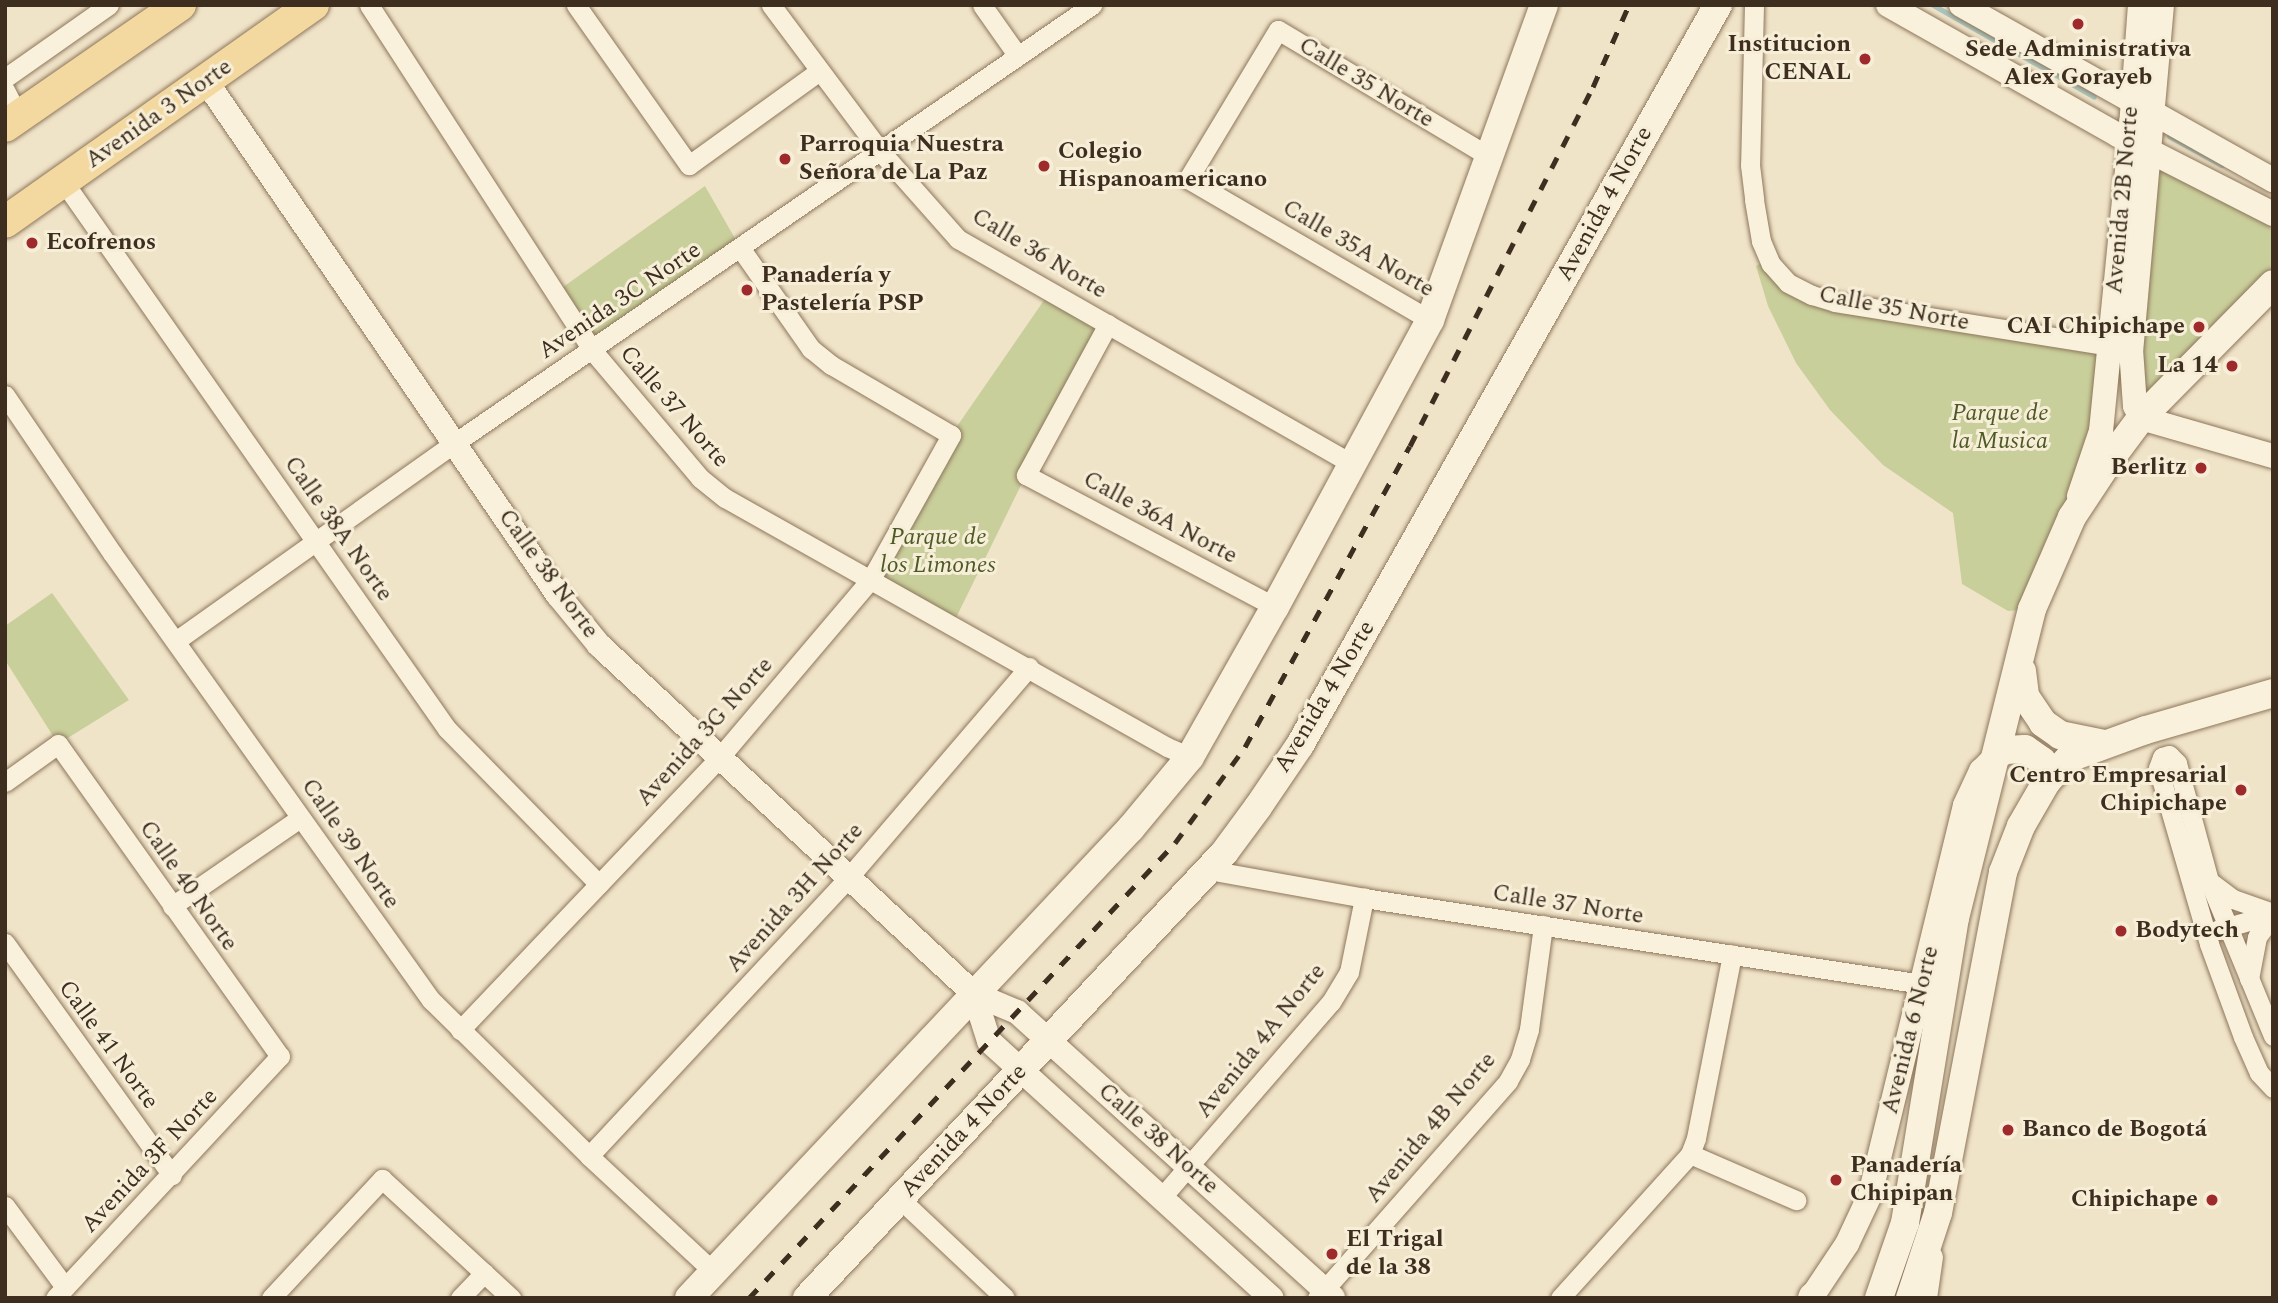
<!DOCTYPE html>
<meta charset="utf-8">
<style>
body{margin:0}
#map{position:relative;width:2278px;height:1303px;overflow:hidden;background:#f0e4c8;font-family:Spectral,serif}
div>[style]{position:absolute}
.green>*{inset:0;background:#c9cf9b}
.stream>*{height:5px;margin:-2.5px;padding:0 2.5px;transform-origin:2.5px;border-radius:2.5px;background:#a9c4bc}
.roads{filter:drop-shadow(0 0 2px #8d765c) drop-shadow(0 0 2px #8d765c)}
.minor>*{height:19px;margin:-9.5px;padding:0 9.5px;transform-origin:9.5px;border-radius:9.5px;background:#faf1dc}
.tertiary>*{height:24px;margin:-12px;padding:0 12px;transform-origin:12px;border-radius:12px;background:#faf1dc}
.secondary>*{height:28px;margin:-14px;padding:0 14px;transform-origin:14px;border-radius:14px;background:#faf1dc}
.primary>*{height:32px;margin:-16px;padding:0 16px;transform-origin:16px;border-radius:16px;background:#f3d9a0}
.rail>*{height:5px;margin-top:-2.5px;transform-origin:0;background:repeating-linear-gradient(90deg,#3d2e20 0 12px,transparent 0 24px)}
.dots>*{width:19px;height:19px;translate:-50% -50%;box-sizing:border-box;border:4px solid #f7eed8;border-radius:50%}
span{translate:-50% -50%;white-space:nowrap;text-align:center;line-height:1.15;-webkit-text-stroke:6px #f7eed8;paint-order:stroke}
.poi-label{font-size:24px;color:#3d2e20;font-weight:700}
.right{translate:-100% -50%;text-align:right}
.left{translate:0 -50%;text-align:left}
.street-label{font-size:24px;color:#3d2e20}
.park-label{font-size:24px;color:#4d5a26;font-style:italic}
.frame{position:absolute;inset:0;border:7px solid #3d2e20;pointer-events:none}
</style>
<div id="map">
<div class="green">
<i style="clip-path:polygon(evenodd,2149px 152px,2273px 214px,2273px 284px,2141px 418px,2132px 389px,2149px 152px,2197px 317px,2209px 327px,2201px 336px,2189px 326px,2197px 317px)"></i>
<i style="clip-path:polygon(705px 186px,741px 249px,592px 350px,556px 292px)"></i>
<i style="clip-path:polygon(1761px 263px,1788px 284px,2097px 345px,2101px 431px,2032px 609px,2008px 611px,1962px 584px,1953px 513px,1883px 465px,1830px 410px,1796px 363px,1768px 306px,1756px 266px)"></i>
<i style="clip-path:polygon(1049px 293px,1108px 324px,1026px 475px,953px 624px,871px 579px,951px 435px)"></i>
<i style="clip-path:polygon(52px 593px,129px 700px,58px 744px,5px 660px,5px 626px)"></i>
</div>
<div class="stream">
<i style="left:1933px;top:5px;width:185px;rotate:29.7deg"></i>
<i style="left:2169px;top:136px;width:60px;rotate:29.1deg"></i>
</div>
<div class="roads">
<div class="minor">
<i style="left:369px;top:5px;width:411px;rotate:57.1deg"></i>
<i style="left:592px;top:350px;width:167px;rotate:49.8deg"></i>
<i style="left:700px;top:478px;width:32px;rotate:39deg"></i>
<i style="left:725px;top:498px;width:507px;rotate:29.39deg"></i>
<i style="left:1167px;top:747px;width:25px;rotate:23deg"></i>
<i style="left:576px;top:5px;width:196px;rotate:54.8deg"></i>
<i style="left:689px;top:165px;width:159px;rotate:-35.8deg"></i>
<i style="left:771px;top:5px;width:184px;rotate:53.2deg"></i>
<i style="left:881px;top:152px;width:116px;rotate:48.5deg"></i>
<i style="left:958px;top:239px;width:454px;rotate:29.7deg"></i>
<i style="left:982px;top:5px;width:62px;rotate:54.8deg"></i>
<i style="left:1754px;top:5px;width:160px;rotate:91.4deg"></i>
<i style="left:1750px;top:165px;width:35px;rotate:83deg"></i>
<i style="left:1754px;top:200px;width:42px;rotate:80.3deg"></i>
<i style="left:1761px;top:241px;width:25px;rotate:67deg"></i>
<i style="left:1771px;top:264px;width:25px;rotate:48deg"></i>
<i style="left:1788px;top:283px;width:27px;rotate:27deg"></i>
<i style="left:1812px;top:295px;width:24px;rotate:17deg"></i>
<i style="left:1835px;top:302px;width:278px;rotate:9.1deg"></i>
<i style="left:5px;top:78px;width:127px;rotate:-35.1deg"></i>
<i style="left:5px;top:90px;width:29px;rotate:63deg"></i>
<i style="left:63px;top:181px;width:669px;rotate:54.98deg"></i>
<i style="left:447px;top:729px;width:217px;rotate:45.6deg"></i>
<i style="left:1430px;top:320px;width:280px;rotate:-149.8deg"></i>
<i style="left:1188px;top:179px;width:174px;rotate:-58.9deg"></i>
<i style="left:1278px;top:30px;width:247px;rotate:30.9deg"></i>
<i style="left:1108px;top:324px;width:172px;rotate:118.5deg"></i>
<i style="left:1026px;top:475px;width:282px;rotate:27.9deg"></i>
<i style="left:5px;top:395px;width:191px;rotate:55.9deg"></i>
<i style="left:112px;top:553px;width:549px;rotate:54.49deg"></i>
<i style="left:431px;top:1000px;width:222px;rotate:44.6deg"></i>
<i style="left:589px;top:1156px;width:171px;rotate:42.9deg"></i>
<i style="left:177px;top:640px;width:342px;rotate:-35.4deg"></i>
<i style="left:456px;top:442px;width:772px;rotate:-34.49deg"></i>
<i style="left:5px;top:782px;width:65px;rotate:-35.6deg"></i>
<i style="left:58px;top:744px;width:383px;rotate:54.6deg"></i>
<i style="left:280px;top:1056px;width:330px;rotate:132.9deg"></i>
<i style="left:1209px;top:870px;width:158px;rotate:10.2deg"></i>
<i style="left:1364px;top:898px;width:565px;rotate:8.76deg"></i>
<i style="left:2209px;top:881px;width:30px;rotate:37deg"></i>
<i style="left:2233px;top:899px;width:42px;rotate:19.3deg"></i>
<i style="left:172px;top:906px;width:155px;rotate:-34.5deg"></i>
<i style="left:2217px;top:930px;width:58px;rotate:-15.9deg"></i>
<i style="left:5px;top:943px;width:286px;rotate:54.3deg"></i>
<i style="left:2249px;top:979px;width:43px;rotate:-79.2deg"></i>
<i style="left:2257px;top:937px;width:27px;rotate:-54deg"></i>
<i style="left:460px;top:1030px;width:376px;rotate:-46.4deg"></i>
<i style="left:719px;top:758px;width:235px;rotate:-49.7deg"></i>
<i style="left:871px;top:579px;width:165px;rotate:-60.9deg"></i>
<i style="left:951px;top:435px;width:139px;rotate:-149.7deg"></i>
<i style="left:831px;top:365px;width:26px;rotate:-141deg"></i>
<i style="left:811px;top:349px;width:122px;rotate:-125deg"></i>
<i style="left:2273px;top:1036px;width:168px;rotate:-112.4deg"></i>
<i style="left:2209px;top:881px;width:122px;rotate:-105.2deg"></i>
<i style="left:2177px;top:763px;width:11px;rotate:-135deg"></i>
<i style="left:2169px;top:755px;width:7px;rotate:164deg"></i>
<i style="left:2162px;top:757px;width:12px;rotate:110deg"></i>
<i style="left:2158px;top:768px;width:183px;rotate:73.8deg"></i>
<i style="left:2209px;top:944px;width:99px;rotate:69.9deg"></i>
<i style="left:2243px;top:1037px;width:39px;rotate:66deg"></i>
<i style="left:2259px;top:1073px;width:21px;rotate:47deg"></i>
<i style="left:1690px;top:1154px;width:116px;rotate:23.5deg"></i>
<i style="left:589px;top:1156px;width:380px;rotate:-47deg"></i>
<i style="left:848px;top:878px;width:278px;rotate:-49.4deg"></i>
<i style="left:1161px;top:1198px;width:259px;rotate:-49.1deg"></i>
<i style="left:1331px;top:1002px;width:35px;rotate:-59deg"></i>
<i style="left:1349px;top:972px;width:76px;rotate:-78.5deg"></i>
<i style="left:900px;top:1199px;width:144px;rotate:43.3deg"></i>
<i style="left:5px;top:1206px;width:101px;rotate:53.5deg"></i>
<i style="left:271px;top:1298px;width:163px;rotate:-47deg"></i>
<i style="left:382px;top:1179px;width:176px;rotate:42.7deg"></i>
<i style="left:460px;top:1298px;width:35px;rotate:-46deg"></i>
<i style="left:1317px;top:1298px;width:289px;rotate:-48.6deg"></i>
<i style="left:1508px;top:1081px;width:25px;rotate:-61deg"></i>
<i style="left:1520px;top:1059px;width:31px;rotate:-73deg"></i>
<i style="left:1529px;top:1029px;width:105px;rotate:-82.3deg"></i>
<i style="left:1560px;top:1298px;width:194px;rotate:-47.9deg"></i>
<i style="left:1690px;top:1154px;width:17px;rotate:-69deg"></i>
<i style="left:1696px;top:1138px;width:187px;rotate:-78.9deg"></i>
</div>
<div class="tertiary">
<i style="left:1888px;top:5px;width:264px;rotate:29.5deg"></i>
<i style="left:2118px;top:135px;width:174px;rotate:27deg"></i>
<i style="left:1961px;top:5px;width:358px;rotate:29.3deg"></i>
<i style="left:2162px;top:5px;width:345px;rotate:95.1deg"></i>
<i style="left:2131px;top:349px;width:57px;rotate:86deg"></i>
<i style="left:2135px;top:406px;width:13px;rotate:63deg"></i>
<i style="left:2141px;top:418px;width:137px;rotate:16.1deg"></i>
<i style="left:206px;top:81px;width:623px;rotate:55.6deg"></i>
<i style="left:558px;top:595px;width:65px;rotate:50.6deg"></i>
<i style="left:599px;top:645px;width:512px;rotate:42.94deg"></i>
<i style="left:974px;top:994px;width:47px;rotate:22.7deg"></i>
<i style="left:1017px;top:1012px;width:426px;rotate:42.1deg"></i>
<i style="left:2079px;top:496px;width:69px;rotate:-71.3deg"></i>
<i style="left:2101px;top:431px;width:291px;rotate:-84.3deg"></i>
<i style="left:2130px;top:141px;width:136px;rotate:-85.8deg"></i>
<i style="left:974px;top:994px;width:49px;rotate:72.3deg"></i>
<i style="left:989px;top:1041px;width:382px;rotate:42.3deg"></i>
<i style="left:1811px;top:1298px;width:65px;rotate:-56.3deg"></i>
<i style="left:1847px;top:1244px;width:54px;rotate:-64.9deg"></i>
<i style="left:1870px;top:1195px;width:401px;rotate:-76.3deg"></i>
<i style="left:1965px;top:805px;width:38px;rotate:-65deg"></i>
<i style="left:1981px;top:771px;width:18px;rotate:-45deg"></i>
<i style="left:1925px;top:1298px;width:41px;rotate:-81.7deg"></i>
</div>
<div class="secondary">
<i style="left:2022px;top:671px;width:25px;rotate:83deg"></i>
<i style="left:2025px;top:696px;width:32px;rotate:56deg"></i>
<i style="left:2043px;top:723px;width:21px;rotate:35deg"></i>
<i style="left:2060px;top:735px;width:45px;rotate:11.6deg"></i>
<i style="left:1996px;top:756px;width:11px;rotate:-34deg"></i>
<i style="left:2005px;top:750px;width:20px;rotate:-3deg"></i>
<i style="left:2025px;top:749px;width:21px;rotate:35deg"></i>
<i style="left:2042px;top:761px;width:21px;rotate:76deg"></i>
<i style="left:689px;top:1298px;width:645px;rotate:-46.76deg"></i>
<i style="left:1131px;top:828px;width:92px;rotate:-50.3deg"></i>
<i style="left:1190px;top:757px;width:172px;rotate:-60.5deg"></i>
<i style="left:1275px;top:607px;width:326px;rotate:-61.6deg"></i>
<i style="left:1430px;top:320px;width:335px;rotate:-70.1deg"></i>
<i style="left:807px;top:1298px;width:610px;rotate:-46.86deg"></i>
<i style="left:1224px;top:853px;width:57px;rotate:-53.5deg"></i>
<i style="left:1258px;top:807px;width:75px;rotate:-55.9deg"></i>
<i style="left:1300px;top:745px;width:850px;rotate:-60.54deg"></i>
<i style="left:1812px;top:1298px;width:2px;rotate:-63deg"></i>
<i style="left:1879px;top:1298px;width:79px;rotate:-70.9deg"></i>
<i style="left:1905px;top:1223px;width:309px;rotate:-80.7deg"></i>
<i style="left:1955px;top:918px;width:318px;rotate:-76deg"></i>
<i style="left:2032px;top:609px;width:100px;rotate:-66.5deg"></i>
<i style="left:2072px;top:517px;width:67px;rotate:-56.5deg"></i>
<i style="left:2109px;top:461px;width:54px;rotate:-53.3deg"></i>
<i style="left:2141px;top:418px;width:188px;rotate:-45.4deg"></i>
<i style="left:1910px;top:1298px;width:89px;rotate:-71.8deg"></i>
<i style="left:1938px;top:1213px;width:347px;rotate:-79.2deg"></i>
<i style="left:2003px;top:872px;width:49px;rotate:-68.6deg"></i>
<i style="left:2021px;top:826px;width:52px;rotate:-60deg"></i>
<i style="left:2047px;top:781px;width:32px;rotate:-46deg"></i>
<i style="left:2069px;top:758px;width:82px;rotate:-20deg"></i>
<i style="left:2146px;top:730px;width:132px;rotate:-16.2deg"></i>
</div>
<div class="primary">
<i style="left:5px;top:126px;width:213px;rotate:-34.7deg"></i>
<i style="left:5px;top:222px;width:377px;rotate:-35.2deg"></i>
</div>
</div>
<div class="rail">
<i style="left:749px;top:1298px;width:623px;rotate:-46.89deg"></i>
<i style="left:1175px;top:843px;width:119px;rotate:-53.9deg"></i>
<i style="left:1245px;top:747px;width:343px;rotate:-61.3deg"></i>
<i style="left:1410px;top:446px;width:403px;rotate:-63deg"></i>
<i style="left:1593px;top:87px;width:90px;rotate:-66.3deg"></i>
</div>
<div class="dots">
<i style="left:2078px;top:24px;background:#9e2a2b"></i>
<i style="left:1865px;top:59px;background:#9e2a2b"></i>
<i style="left:785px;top:159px;background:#9e2a2b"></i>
<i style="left:1044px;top:166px;background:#9e2a2b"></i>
<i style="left:32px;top:243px;background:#9e2a2b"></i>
<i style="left:747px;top:290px;background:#9e2a2b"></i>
<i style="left:2199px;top:327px;background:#9e2a2b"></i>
<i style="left:2232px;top:366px;background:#9e2a2b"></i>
<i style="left:2201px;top:468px;background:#9e2a2b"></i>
<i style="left:2241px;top:790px;background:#9e2a2b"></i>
<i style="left:2121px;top:931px;background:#9e2a2b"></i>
<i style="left:2008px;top:1130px;background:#9e2a2b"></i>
<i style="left:1836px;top:1180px;background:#9e2a2b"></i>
<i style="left:2212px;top:1200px;background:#9e2a2b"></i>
<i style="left:1332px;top:1254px;background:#9e2a2b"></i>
</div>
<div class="poi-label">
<span class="right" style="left:1851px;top:59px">Institucion<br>CENAL</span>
<span style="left:2078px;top:64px">Sede Administrativa<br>Alex Gorayeb</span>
<span class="left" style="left:799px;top:159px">Parroquia Nuestra<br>Señora de La Paz</span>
<span class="left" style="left:1058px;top:166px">Colegio<br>Hispanoamericano</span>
<span class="left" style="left:46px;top:243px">Ecofrenos</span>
<span class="left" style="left:761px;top:290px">Panadería y<br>Pastelería PSP</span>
<span class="right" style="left:2185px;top:327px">CAI Chipichape</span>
<span class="right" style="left:2218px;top:366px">La 14</span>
<span class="right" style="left:2187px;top:468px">Berlitz</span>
<span class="right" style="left:2227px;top:790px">Centro Empresarial<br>Chipichape</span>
<span class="left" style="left:2135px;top:931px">Bodytech</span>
<span class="left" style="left:2022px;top:1130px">Banco de Bogotá</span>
<span class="left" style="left:1850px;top:1180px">Panadería<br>Chipipan</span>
<span class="right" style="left:2198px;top:1200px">Chipichape</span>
<span class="left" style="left:1346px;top:1254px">El Trigal<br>de la 38</span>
</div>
<div class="street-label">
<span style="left:1366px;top:83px;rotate:31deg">Calle 35 Norte</span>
<span style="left:159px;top:114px;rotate:-35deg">Avenida 3 Norte</span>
<span style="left:2123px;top:200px;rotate:-85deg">Avenida 2B Norte</span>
<span style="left:1605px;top:204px;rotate:-61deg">Avenida 4 Norte</span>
<span style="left:1358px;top:249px;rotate:30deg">Calle 35A Norte</span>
<span style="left:1039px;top:254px;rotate:31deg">Calle 36 Norte</span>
<span style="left:620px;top:301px;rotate:-34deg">Avenida 3C Norte</span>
<span style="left:1894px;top:309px;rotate:11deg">Calle 35 Norte</span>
<span style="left:674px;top:407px;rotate:49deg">Calle 37 Norte</span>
<span style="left:1160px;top:518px;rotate:28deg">Calle 36A Norte</span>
<span style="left:338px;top:529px;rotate:55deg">Calle 38A Norte</span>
<span style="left:548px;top:574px;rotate:54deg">Calle 38 Norte</span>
<span style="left:1325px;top:697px;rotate:-59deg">Avenida 4 Norte</span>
<span style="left:705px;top:732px;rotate:-48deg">Avenida 3G Norte</span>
<span style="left:350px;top:844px;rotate:55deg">Calle 39 Norte</span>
<span style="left:188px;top:886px;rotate:55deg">Calle 40 Norte</span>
<span style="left:795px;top:898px;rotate:-48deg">Avenida 3H Norte</span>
<span style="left:1568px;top:905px;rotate:9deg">Calle 37 Norte</span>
<span style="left:1911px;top:1030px;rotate:-76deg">Avenida 6 Norte</span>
<span style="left:1261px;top:1041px;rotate:-51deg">Avenida 4A Norte</span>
<span style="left:108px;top:1045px;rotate:54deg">Calle 41 Norte</span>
<span style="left:1431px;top:1128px;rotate:-50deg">Avenida 4B Norte</span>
<span style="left:964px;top:1131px;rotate:-47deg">Avenida 4 Norte</span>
<span style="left:1158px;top:1139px;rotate:42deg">Calle 38 Norte</span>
<span style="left:150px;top:1161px;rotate:-47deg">Avenida 3F Norte</span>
</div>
<div class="park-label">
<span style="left:2000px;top:428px">Parque de<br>la Musica</span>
<span style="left:938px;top:552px">Parque de<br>los Limones</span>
</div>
<div class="frame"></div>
</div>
